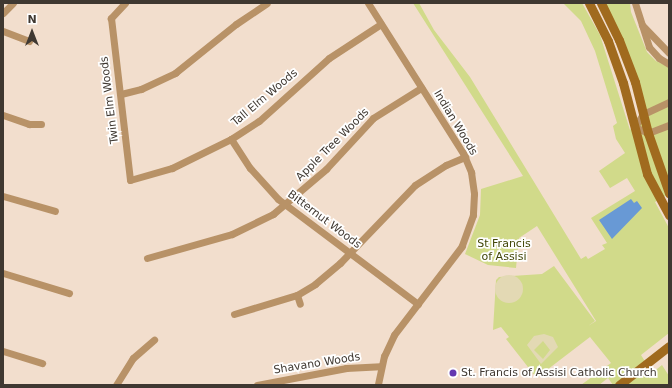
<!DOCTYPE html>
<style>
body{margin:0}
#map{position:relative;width:672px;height:388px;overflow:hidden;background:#f2decd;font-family:"DejaVu Sans",sans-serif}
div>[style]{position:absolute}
.green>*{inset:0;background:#d1da8a}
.sand>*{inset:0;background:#e3d9b4}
.round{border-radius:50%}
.water>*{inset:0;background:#6899d5}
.street>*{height:7px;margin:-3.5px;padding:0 3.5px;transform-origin:3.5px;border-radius:3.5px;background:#b89267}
.secondary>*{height:9px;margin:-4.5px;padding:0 4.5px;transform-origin:4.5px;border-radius:4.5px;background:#a06a1e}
.dots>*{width:11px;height:11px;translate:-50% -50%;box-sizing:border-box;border:2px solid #fff;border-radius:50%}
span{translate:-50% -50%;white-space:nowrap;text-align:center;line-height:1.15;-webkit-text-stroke:3.5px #fff;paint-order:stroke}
.street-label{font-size:11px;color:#3f3831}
.park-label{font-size:11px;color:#424708}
.poi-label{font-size:11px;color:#3f3831}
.left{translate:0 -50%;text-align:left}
.frame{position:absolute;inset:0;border:4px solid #3f3831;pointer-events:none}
.north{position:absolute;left:12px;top:12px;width:40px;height:40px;-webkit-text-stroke:3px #fff;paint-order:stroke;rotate:0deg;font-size:11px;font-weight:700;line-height:16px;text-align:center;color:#3f3831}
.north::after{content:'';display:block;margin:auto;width:14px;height:18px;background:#3f3831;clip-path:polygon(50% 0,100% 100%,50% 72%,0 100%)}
</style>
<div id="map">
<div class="green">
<i style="clip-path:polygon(413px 3px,419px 3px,434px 30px,470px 77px,581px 259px,586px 256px,588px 259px,605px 249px,602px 245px,607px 243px,591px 218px,635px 191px,627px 178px,610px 188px,599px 171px,625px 153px,616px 139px,613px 126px,617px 123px,595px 51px,581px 21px,563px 3px,582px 3px,600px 35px,630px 130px,645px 106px,604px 3px,630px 3px,631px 12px,647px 52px,656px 61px,669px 67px,669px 194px,655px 202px,669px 228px,669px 333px,641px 355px,652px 373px,662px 365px,669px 376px,669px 385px,613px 385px,608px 378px,599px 385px,581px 385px,611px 363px,590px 337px,539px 376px,535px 376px,506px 339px,509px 337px,501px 327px,493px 330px,496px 280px,499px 277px,542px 274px,554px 266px,595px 321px,588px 326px,596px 321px,537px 226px,519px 238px,516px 268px,488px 265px,465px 254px,480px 215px,481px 189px,523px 176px)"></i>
</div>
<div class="sand">
<i class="round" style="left:495px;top:275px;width:28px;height:28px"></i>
<i style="clip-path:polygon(evenodd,544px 334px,553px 337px,558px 347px,541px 364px,527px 345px,534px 336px,544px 334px,543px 341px,550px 350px,543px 359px,534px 350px,543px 341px)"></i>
</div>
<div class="water">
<i style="clip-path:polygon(631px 199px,634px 203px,637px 201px,642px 208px,612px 239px,599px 220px)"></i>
</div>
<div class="street">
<i style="left:125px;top:3px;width:21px;rotate:133deg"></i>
<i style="left:111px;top:18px;width:163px;rotate:83.3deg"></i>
<i style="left:130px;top:180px;width:44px;rotate:-15.9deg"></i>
<i style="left:172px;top:168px;width:66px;rotate:-26.2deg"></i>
<i style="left:231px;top:139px;width:33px;rotate:-33deg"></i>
<i style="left:259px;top:121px;width:94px;rotate:-42deg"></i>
<i style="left:329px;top:58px;width:62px;rotate:-33.2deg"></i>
<i style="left:368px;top:3px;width:178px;rotate:57.7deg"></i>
<i style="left:463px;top:153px;width:21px;rotate:67deg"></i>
<i style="left:471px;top:172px;width:22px;rotate:82deg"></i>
<i style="left:474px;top:194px;width:21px;rotate:93deg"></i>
<i style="left:473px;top:215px;width:33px;rotate:110deg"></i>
<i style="left:462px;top:246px;width:112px;rotate:127.4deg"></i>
<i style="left:394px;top:335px;width:23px;rotate:115deg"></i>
<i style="left:384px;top:356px;width:30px;rotate:102deg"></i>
<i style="left:635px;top:3px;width:46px;rotate:72.3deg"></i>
<i style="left:649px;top:47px;width:15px;rotate:48deg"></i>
<i style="left:659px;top:58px;width:12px;rotate:31deg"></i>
<i style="left:3px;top:13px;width:14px;rotate:-45deg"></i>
<i style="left:642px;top:25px;width:39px;rotate:46deg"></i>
<i style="left:3px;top:31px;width:28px;rotate:21deg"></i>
<i style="left:121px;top:94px;width:21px;rotate:-14deg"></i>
<i style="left:141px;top:89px;width:38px;rotate:-25deg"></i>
<i style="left:175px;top:73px;width:78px;rotate:-38.8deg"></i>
<i style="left:236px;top:24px;width:37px;rotate:-34deg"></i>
<i style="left:669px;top:102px;width:29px;rotate:155deg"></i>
<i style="left:643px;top:114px;width:15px;rotate:122deg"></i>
<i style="left:635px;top:127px;width:14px;rotate:25deg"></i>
<i style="left:648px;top:133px;width:22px;rotate:-21deg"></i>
<i style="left:3px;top:115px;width:28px;rotate:19deg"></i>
<i style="left:29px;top:124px;width:12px"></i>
<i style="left:231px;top:139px;width:35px;rotate:57deg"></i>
<i style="left:250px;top:168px;width:42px;rotate:47.9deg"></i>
<i style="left:278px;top:199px;width:175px;rotate:36.9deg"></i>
<i style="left:3px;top:196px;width:54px;rotate:16.1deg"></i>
<i style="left:147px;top:258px;width:88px;rotate:-15.8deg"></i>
<i style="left:232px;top:234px;width:46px;rotate:-26deg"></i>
<i style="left:273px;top:214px;width:70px;rotate:-40.3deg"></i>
<i style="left:326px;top:169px;width:69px;rotate:-47.3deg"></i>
<i style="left:373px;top:118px;width:57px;rotate:-32deg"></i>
<i style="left:3px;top:273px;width:69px;rotate:16.9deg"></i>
<i style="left:297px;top:295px;width:9px;rotate:72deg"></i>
<i style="left:234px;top:314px;width:66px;rotate:-16.8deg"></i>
<i style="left:297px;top:295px;width:21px;rotate:-31deg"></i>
<i style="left:315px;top:284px;width:33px;rotate:-40deg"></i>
<i style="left:340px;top:263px;width:108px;rotate:-46.1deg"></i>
<i style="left:415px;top:185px;width:37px;rotate:-33deg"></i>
<i style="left:446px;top:165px;width:21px;rotate:-23deg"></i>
<i style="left:3px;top:351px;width:41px;rotate:17.1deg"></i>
<i style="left:116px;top:385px;width:32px;rotate:-58deg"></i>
<i style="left:133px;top:358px;width:28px;rotate:-41deg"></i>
<i style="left:257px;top:385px;width:91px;rotate:-10.8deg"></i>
<i style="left:346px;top:368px;width:34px;rotate:-3deg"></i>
</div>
<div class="secondary">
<i style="left:589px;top:3px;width:42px;rotate:63.4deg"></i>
<i style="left:608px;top:41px;width:45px;rotate:70.3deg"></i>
<i style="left:623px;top:83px;width:94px;rotate:75.2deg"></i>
<i style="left:647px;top:174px;width:47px;rotate:61.8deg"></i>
<i style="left:601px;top:3px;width:41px;rotate:64.1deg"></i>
<i style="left:619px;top:40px;width:45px;rotate:69.1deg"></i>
<i style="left:635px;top:82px;width:53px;rotate:75.7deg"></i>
<i style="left:648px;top:133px;width:64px;rotate:70.7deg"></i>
<i style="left:619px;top:385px;width:63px;rotate:-38deg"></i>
</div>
<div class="dots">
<i style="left:453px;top:373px;background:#6338b0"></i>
</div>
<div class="street-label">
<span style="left:265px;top:98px;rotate:-40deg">Tall Elm Woods</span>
<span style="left:110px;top:100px;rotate:-97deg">Twin Elm Woods</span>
<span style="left:455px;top:123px;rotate:59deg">Indian Woods</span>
<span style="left:333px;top:145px;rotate:-45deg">Apple Tree Woods</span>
<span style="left:324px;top:220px;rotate:37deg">Bitternut Woods</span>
<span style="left:317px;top:364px;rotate:-9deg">Shavano Woods</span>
</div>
<div class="park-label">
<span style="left:504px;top:251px">St Francis<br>of Assisi</span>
</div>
<div class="poi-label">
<span class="left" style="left:461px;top:373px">St. Francis of Assisi Catholic Church</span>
</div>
<div class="frame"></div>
<div class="north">N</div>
</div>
